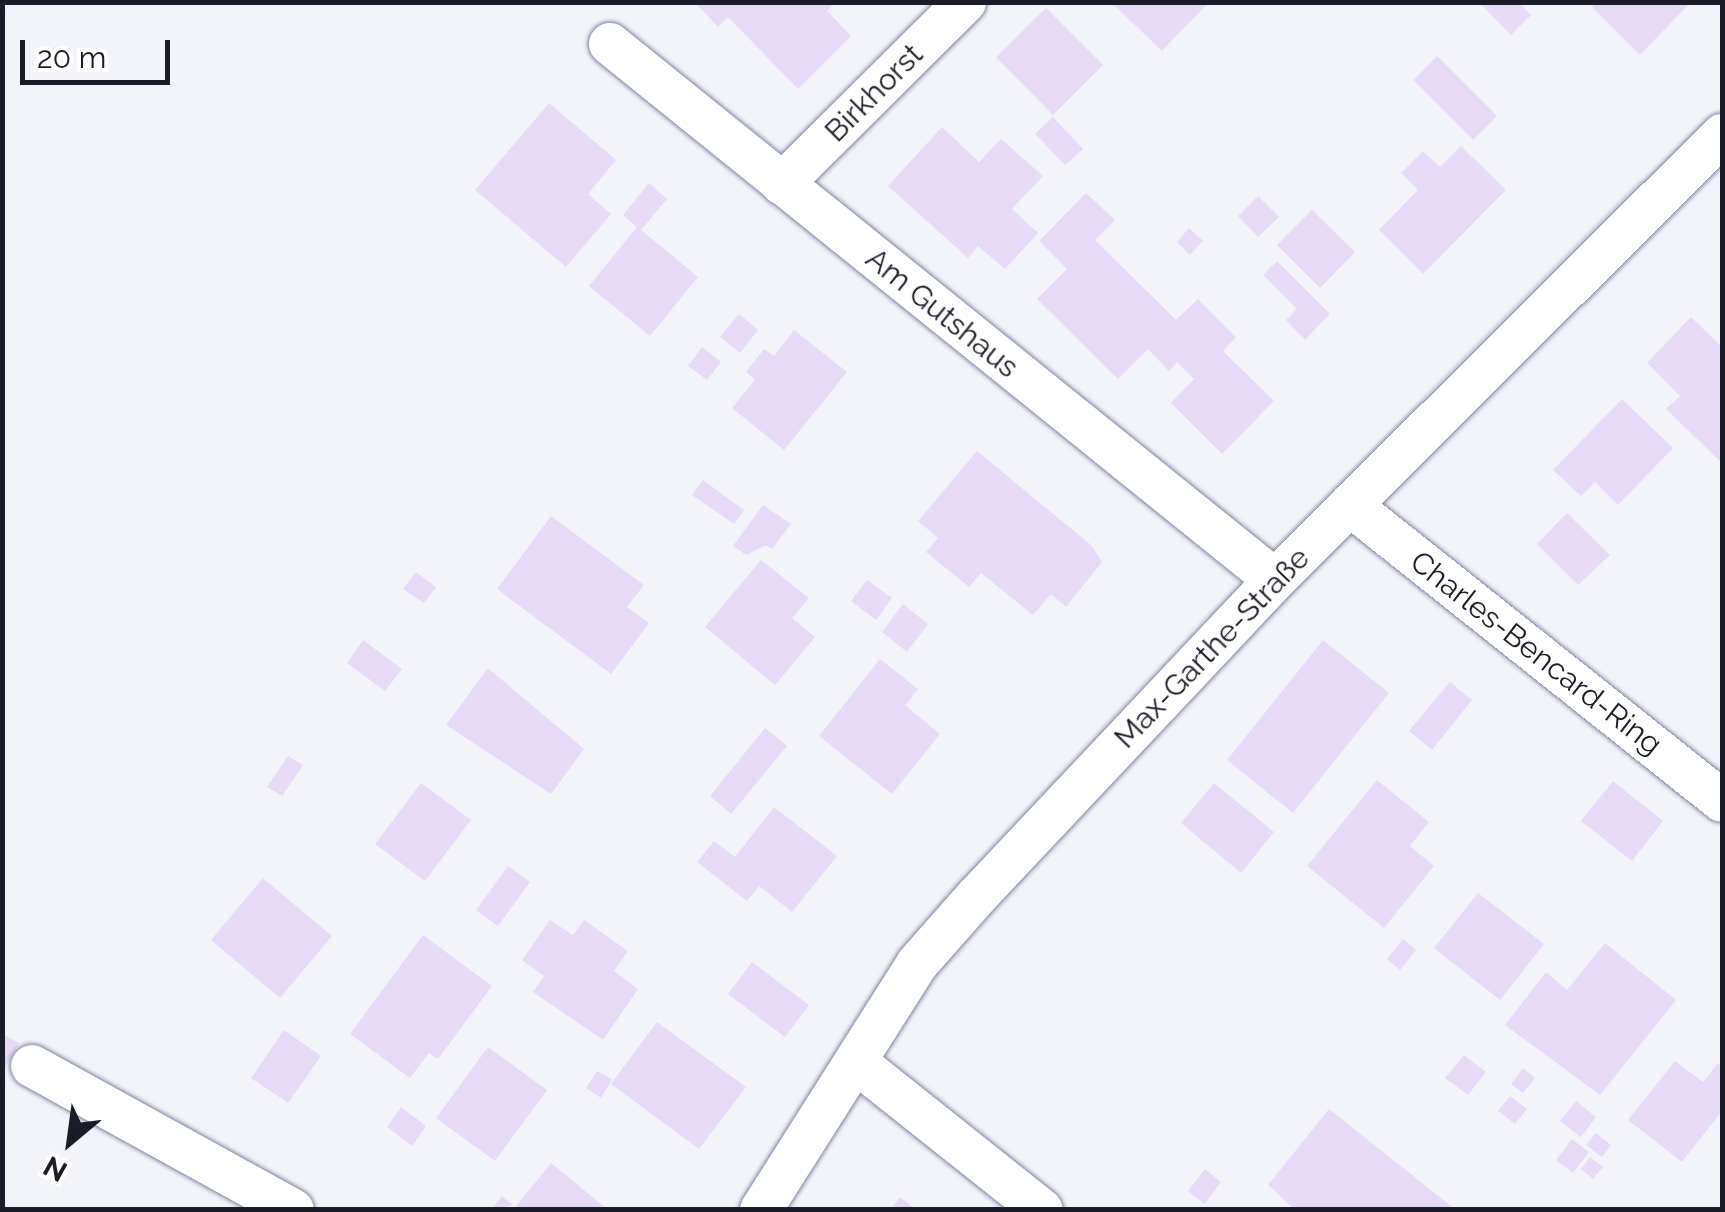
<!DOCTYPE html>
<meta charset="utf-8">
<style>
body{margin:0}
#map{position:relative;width:1725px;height:1212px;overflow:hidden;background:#f3f4fa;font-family:Raleway,sans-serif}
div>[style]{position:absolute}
.building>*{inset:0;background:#e6daf7}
.roads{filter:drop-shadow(0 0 2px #7e849e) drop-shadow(0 0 2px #7e849e)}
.street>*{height:42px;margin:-21px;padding:0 21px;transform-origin:21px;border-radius:21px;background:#fff}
span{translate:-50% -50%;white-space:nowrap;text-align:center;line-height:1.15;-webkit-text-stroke:10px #fff;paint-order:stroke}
.street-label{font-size:30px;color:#1a1c27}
.frame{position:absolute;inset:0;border:5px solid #1a1c27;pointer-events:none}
.north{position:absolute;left:20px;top:1092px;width:100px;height:100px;-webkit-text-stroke:8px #fff;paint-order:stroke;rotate:209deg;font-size:28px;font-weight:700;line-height:40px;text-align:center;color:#1a1c27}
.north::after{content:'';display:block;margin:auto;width:35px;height:45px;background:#1a1c27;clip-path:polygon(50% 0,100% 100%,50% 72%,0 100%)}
.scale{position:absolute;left:20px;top:40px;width:150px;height:45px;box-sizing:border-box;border:5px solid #1a1c27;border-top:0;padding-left:12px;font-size:30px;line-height:35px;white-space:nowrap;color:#1a1c27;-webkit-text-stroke:8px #fff;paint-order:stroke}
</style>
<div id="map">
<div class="building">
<i style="clip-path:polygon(694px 2px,836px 2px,827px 11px,851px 36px,798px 89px,728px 17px,718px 27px)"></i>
<i style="clip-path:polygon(1111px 2px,1209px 2px,1162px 51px)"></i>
<i style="clip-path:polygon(1479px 2px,1519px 2px,1531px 15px,1511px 35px)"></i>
<i style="clip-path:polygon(1597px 2px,1691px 2px,1640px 55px,1592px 7px)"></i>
<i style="clip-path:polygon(1046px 8px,1103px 65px,1053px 115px,996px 57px)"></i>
<i style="clip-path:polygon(1437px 56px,1497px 116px,1473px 140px,1413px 80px)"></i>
<i style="clip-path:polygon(549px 103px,616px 160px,588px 194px,611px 214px,566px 267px,475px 190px)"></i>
<i style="clip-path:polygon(1053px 117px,1083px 149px,1065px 165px,1035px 134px)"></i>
<i style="clip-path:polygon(942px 127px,979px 162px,1001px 139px,1043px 176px,1012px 209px,1038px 233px,1005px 269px,978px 246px,968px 258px,888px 186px)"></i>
<i style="clip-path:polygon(1461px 146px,1506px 190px,1423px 274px,1379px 230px,1418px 190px,1401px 173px,1423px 151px,1440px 167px)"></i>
<i style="clip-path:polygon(649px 183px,667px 199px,641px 230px,698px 277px,650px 336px,589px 286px,637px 227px,623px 215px)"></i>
<i style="clip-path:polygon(1086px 193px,1115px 220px,1095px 240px,1176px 320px,1198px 299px,1236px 337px,1223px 351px,1274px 401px,1222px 454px,1171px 403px,1194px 379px,1177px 362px,1169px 371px,1148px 349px,1118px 379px,1037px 299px,1067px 269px,1039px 241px)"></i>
<i style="clip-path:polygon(1258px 196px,1279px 217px,1258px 237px,1238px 216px)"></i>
<i style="clip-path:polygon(1312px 210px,1355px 252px,1320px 288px,1277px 245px)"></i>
<i style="clip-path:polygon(1189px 228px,1203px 241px,1190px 255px,1177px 242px)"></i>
<i style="clip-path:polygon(1277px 261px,1330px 314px,1305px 340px,1286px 320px,1297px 309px,1263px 275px)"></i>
<i style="clip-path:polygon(739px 314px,758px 330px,740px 353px,720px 337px)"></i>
<i style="clip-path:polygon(1691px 317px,1722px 347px,1722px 463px,1666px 409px,1680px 396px,1647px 363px)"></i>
<i style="clip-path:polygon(794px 330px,847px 372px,784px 450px,732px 408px,755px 380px,746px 372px,764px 349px,774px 356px)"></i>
<i style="clip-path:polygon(702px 347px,721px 362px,707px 380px,688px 366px)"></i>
<i style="clip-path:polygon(1622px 399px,1673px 448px,1618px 505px,1595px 482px,1581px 496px,1553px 470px)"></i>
<i style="clip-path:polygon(977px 451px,1091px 545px,1102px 562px,1066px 607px,1051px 594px,1033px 615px,981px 573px,969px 587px,926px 552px,938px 538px,918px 521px)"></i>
<i style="clip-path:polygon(703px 480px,744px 510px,734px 524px,692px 495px)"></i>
<i style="clip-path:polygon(763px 505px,791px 524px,772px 549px,766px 545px,746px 555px,733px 546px)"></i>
<i style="clip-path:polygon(1567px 513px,1610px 555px,1578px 585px,1537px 544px)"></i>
<i style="clip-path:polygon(551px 516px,644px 585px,627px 607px,649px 623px,611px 674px,497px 589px)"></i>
<i style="clip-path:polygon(761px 560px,809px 598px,792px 618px,815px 637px,775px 685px,705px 627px)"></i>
<i style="clip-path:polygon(416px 572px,436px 587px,424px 603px,403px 589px)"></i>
<i style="clip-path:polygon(867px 580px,892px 598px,876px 620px,851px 601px)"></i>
<i style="clip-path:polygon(903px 604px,928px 624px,907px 652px,882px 632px)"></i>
<i style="clip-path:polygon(363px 640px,402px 669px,385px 691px,347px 663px)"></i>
<i style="clip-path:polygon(1323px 640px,1389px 693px,1293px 813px,1227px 760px)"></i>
<i style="clip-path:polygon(880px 659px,918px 689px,905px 705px,940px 734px,892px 794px,819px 736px)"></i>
<i style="clip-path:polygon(488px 668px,584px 749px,551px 794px,446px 725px)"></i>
<i style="clip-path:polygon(1450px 682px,1472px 700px,1432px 750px,1409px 731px)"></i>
<i style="clip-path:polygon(765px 728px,787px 746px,731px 814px,710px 796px)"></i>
<i style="clip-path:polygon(288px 756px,303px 765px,282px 796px,267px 787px)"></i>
<i style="clip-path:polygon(1377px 780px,1429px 822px,1410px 846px,1434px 866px,1384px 928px,1307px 866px)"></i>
<i style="clip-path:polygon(1613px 781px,1663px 821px,1632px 861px,1581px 821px)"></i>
<i style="clip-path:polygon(421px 783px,471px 820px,425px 881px,375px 844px)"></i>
<i style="clip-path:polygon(1214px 783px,1274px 832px,1241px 873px,1181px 823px)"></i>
<i style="clip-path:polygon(774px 807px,837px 856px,792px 912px,759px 886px,747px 901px,697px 862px,714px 841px,735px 857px)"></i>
<i style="clip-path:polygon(508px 866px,530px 882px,498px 926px,476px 910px)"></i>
<i style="clip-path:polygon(263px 878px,332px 936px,280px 998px,211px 940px)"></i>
<i style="clip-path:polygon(1478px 893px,1544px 944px,1500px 1000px,1434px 948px)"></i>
<i style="clip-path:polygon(550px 920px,573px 935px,584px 920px,628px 951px,614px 971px,638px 989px,603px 1040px,533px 992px,544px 976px,522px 960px)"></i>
<i style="clip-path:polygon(423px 935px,492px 986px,438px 1059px,429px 1053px,410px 1078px,350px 1034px)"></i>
<i style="clip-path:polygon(1403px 939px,1416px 950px,1400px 970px,1387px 959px)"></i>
<i style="clip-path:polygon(1605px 943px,1676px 1000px,1600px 1095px,1505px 1025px,1546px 972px,1567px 990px)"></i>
<i style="clip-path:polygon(752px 962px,809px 1005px,785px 1037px,728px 994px)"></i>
<i style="clip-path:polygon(657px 1022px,746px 1087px,699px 1149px,611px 1084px)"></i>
<i style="clip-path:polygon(284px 1030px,321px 1056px,288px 1103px,251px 1078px)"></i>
<i style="clip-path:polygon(2px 1034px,19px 1043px,2px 1073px)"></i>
<i style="clip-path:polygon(488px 1047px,547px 1090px,495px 1161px,436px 1118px)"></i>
<i style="clip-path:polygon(1464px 1055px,1486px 1072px,1468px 1095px,1445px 1078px)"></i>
<i style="clip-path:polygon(1675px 1061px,1703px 1082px,1718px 1063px,1722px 1067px,1722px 1111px,1682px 1162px,1628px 1120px)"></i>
<i style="clip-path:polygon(1523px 1068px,1535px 1078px,1523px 1093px,1511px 1084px)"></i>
<i style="clip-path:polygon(597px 1071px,612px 1079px,601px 1098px,586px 1088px)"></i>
<i style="clip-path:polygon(1510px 1096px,1527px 1109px,1515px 1124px,1498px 1111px)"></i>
<i style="clip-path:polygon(1576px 1101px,1596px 1117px,1581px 1137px,1560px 1121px)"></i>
<i style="clip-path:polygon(401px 1107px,426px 1126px,412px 1146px,387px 1127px)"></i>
<i style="clip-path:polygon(1329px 1109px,1412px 1175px,1456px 1210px,1295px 1210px,1268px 1185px)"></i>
<i style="clip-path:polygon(1596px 1133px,1611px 1145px,1602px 1157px,1586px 1145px)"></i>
<i style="clip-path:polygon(1572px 1139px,1589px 1152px,1573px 1173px,1556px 1160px)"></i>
<i style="clip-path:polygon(1590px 1157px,1603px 1167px,1593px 1179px,1581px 1169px)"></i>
<i style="clip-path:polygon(551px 1163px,608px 1210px,513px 1210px)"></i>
<i style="clip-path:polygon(1205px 1169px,1221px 1182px,1205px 1204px,1188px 1191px)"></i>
<i style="clip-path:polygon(502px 1196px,513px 1205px,491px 1210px)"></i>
<i style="clip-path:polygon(900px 1197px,916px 1210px,890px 1210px)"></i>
</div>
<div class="roads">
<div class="street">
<i style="left:610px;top:44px;width:854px;rotate:38.87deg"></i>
<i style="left:782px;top:184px;width:258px;rotate:-44.8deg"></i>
<i style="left:1350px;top:505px;width:475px;rotate:38.5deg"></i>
<i style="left:857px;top:1063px;width:236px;rotate:38.5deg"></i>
<i style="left:32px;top:1066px;width:298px;rotate:28.9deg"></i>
<i style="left:761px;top:1210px;width:291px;rotate:-57.6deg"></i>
<i style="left:917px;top:964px;width:91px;rotate:-48.6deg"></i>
<i style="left:977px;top:896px;width:434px;rotate:-46.7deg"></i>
<i style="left:1275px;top:580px;width:631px;rotate:-44.87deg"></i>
</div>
</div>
<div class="street-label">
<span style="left:874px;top:93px;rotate:-45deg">Birkhorst</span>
<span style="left:942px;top:313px;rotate:39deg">Am Gutshaus</span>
<span style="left:1212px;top:648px;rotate:-46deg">Max-Garthe-Straße</span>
<span style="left:1536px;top:653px;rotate:38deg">Charles-Bencard-Ring</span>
</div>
<div class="frame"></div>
<div class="north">N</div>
<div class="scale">20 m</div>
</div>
